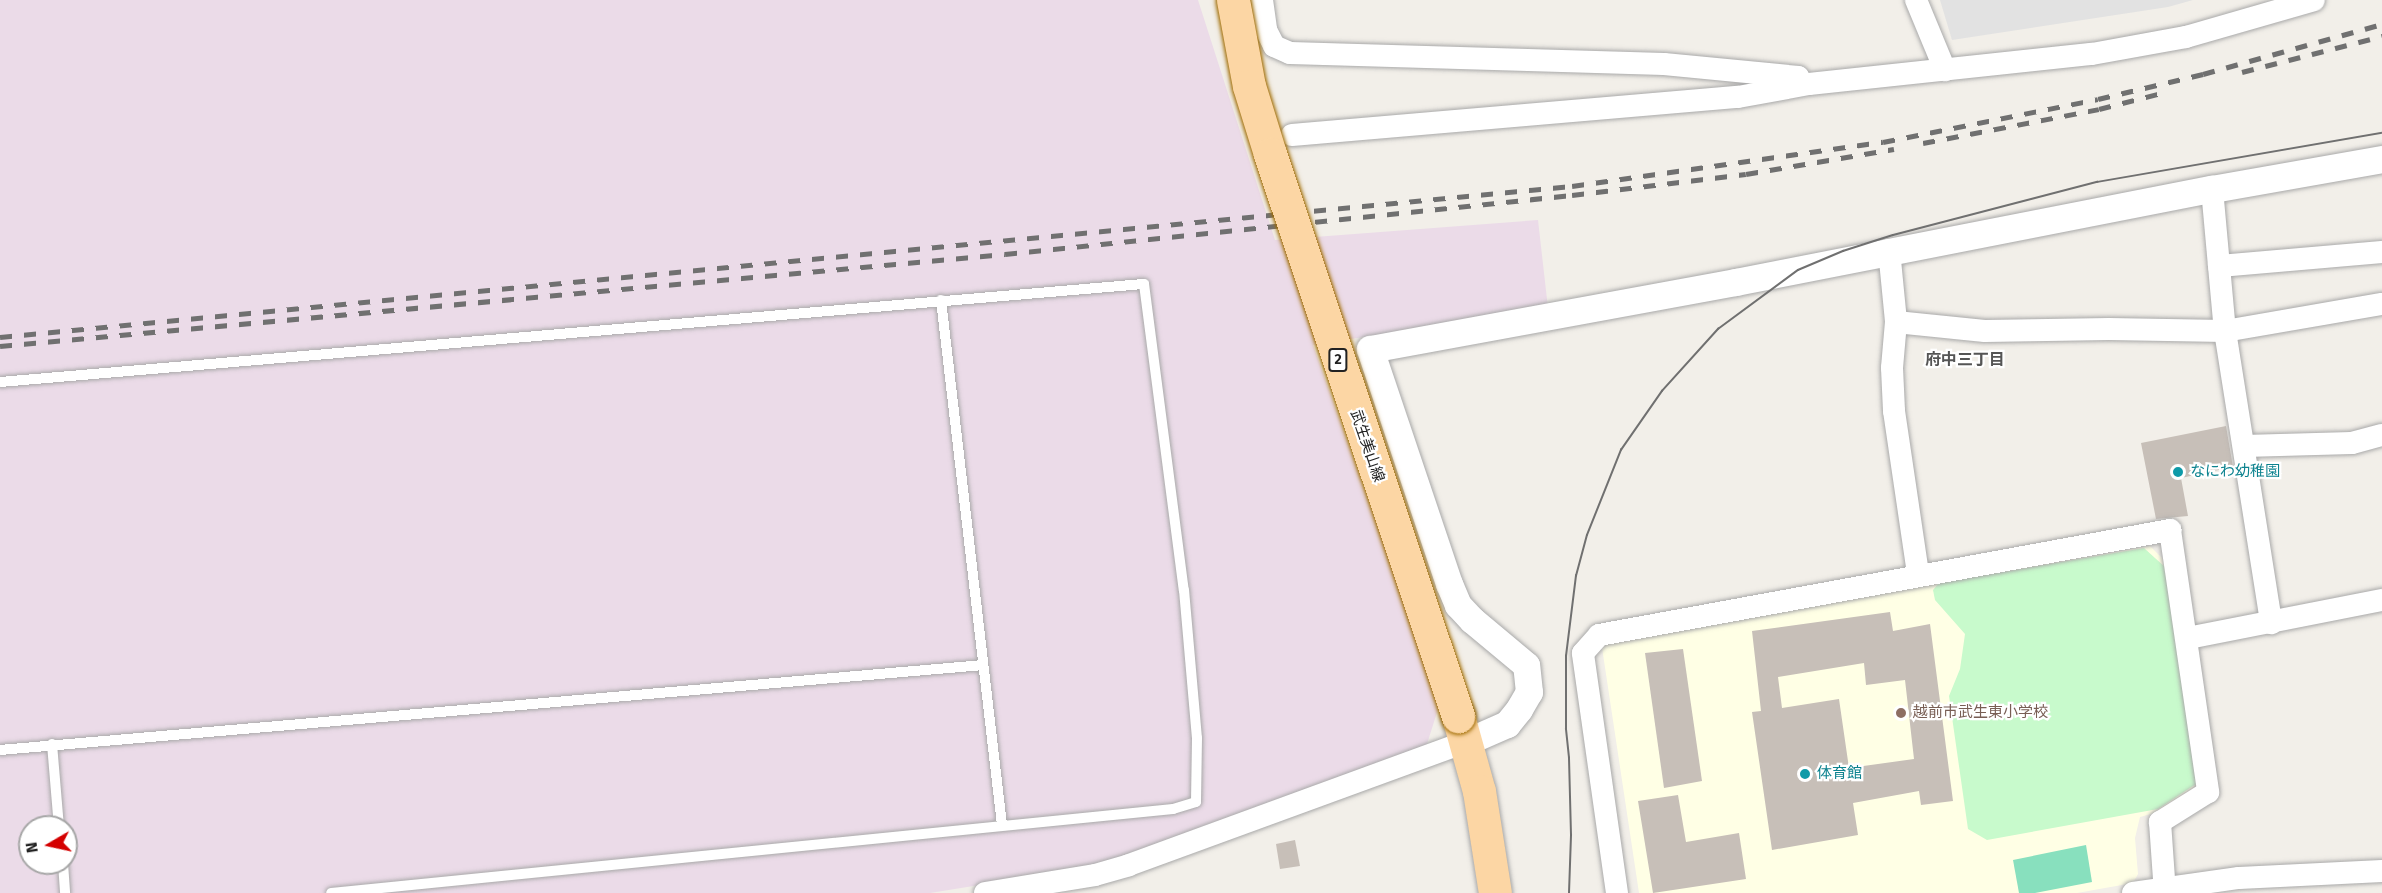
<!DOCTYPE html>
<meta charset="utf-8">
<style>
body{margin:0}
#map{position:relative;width:2382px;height:893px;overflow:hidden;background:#f2efe9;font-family:"Fira Sans","Noto Sans JP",sans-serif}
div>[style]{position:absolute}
.industrial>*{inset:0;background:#ebdbe8}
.education>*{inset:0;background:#ffffe5}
.park>*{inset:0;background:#c8facc}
.pitch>*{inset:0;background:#88e0be}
.parking>*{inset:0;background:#e2e2e2}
.building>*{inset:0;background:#c7bfb8}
.roads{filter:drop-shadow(0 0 2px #a9a9a9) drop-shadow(0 0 2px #a9a9a9)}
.service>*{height:10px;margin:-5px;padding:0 5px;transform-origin:5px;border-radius:5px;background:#fff}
.minor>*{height:22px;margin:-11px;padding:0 11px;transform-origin:11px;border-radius:11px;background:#fff}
.tertiary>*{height:27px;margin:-13.5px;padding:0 13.5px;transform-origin:13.5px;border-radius:13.5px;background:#fff}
.primary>*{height:33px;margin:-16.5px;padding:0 16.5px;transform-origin:16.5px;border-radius:16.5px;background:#fcd6a4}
.tram>*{height:1.5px;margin:-0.75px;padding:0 0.75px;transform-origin:0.75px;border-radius:0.75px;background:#707070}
.rail>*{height:4.5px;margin-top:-2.25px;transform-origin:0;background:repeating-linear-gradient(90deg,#707070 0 12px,transparent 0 24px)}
.bridges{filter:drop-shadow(0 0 2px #a06b00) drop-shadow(0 0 2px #a06b00)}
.primary-bridge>*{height:33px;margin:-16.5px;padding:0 16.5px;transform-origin:16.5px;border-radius:16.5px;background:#fcd6a4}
.dots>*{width:16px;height:16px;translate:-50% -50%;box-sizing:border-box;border:3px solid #fff;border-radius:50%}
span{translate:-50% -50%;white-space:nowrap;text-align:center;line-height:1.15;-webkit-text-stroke:4.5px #fff;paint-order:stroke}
.shield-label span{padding:2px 4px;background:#fff;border:2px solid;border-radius:4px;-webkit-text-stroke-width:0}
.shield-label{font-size:14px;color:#222;font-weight:700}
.street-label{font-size:15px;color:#222}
.culture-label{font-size:15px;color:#0d838f}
.left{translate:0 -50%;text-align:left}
.education-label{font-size:15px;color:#785e54}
.neighbourhood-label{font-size:16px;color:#555;font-weight:700}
.north{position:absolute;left:18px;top:815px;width:60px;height:60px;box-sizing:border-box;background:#fff;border:2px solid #a7a7a7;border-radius:50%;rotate:261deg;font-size:16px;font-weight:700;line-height:24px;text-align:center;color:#222}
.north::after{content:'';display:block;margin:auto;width:21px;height:27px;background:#d40000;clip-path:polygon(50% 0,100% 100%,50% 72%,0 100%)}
</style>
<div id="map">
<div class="industrial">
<i style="clip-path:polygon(evenodd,0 0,1198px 0,1275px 240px,1538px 220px,1548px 308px,1313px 345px,1440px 703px,1426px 747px,1096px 866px,930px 893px,0 893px,0 0,30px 827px,66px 827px,66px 863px,30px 863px,30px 827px)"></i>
</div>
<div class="education">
<i style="clip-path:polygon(2150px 546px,2169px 565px,2199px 786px,2158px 812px,2140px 817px,2135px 838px,2138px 874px,2133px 883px,2077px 893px,1639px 893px,1601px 641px)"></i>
</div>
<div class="park">
<i style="clip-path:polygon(2144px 548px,2166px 568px,2196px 784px,2158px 809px,1987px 840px,1968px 829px,1949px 696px,1960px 669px,1965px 634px,1935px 600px,1933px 590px,1939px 583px)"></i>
</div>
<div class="pitch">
<i style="clip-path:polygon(2086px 845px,2092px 882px,2035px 893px,2019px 893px,2013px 860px)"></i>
</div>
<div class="parking">
<i style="clip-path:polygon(1940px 0,2193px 0,2168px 7px,1952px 40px)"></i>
</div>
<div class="building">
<i style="clip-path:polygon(2226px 426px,2233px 467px,2181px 478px,2188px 516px,2156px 519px,2141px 443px)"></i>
<i style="clip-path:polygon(evenodd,1890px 612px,1893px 631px,1930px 624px,1953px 801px,1921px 805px,1919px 791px,1853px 803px,1858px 835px,1772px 850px,1752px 712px,1761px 711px,1752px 631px,1890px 612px,1864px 663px,1866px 685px,1905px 680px,1914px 759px,1849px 768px,1839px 699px,1782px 708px,1778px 677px,1864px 663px)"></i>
<i style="clip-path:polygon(1683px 649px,1702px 781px,1664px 788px,1645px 653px)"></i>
<i style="clip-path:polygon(1678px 795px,1686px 842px,1739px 833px,1746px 879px,1653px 893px,1638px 801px)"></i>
<i style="clip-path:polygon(1295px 840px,1300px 866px,1280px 869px,1276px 844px)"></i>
</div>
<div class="roads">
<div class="service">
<i style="left:941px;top:300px;width:529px;rotate:83.37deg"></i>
<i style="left:0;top:382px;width:1148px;rotate:-4.9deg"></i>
<i style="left:1144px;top:284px;width:309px;rotate:82.6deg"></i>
<i style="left:1184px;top:590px;width:149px;rotate:85deg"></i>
<i style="left:1197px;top:738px;width:64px;rotate:90.9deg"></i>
<i style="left:1196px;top:802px;width:24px;rotate:163deg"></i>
<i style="left:1173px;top:809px;width:846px;rotate:174.3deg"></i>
<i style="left:52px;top:744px;width:83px;rotate:85.2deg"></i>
<i style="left:0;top:750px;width:987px;rotate:-4.94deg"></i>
<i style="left:63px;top:863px;width:30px;rotate:86deg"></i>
</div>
<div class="minor">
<i style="left:1262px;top:0;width:30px;rotate:82deg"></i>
<i style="left:1266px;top:30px;width:18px;rotate:63deg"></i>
<i style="left:1274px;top:46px;width:17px;rotate:24deg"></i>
<i style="left:1290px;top:53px;width:374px;rotate:1.7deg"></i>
<i style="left:1664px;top:64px;width:135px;rotate:5.5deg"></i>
<i style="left:1798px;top:77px;width:6px;rotate:81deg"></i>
<i style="left:1916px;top:0;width:76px;rotate:67.5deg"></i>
<i style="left:1292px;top:135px;width:448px;rotate:-4.9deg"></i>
<i style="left:1738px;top:97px;width:72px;rotate:-10.4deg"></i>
<i style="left:1809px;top:84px;width:285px;rotate:-6.1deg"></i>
<i style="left:2092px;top:54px;width:96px;rotate:-10.3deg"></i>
<i style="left:2186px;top:37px;width:133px;rotate:-16.1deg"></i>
<i style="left:2212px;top:189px;width:143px;rotate:84.8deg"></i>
<i style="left:2225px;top:331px;width:296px;rotate:81deg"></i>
<i style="left:1889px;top:250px;width:72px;rotate:84.4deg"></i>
<i style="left:1896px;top:322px;width:46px;rotate:95deg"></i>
<i style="left:1892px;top:368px;width:43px;rotate:87.3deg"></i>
<i style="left:1894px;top:411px;width:165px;rotate:81.6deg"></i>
<i style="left:2219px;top:266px;width:164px;rotate:-4.9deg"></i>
<i style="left:1896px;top:322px;width:89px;rotate:5.8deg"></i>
<i style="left:1985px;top:331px;width:124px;rotate:-0.9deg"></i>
<i style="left:2109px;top:329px;width:116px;rotate:1deg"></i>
<i style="left:2225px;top:331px;width:159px;rotate:-9.8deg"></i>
<i style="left:2244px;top:446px;width:108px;rotate:-1.6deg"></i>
<i style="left:2352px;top:443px;width:31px;rotate:-15deg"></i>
<i style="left:2188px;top:638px;width:198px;rotate:-11.1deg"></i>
<i style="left:985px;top:893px;width:111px;rotate:-9.3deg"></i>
<i style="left:1095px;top:875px;width:35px;rotate:-16deg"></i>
<i style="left:1129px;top:865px;width:359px;rotate:-20.1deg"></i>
<i style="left:1617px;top:893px;width:242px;rotate:-98.1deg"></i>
<i style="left:1583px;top:653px;width:24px;rotate:-48deg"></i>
<i style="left:1599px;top:635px;width:581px;rotate:-10.42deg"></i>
<i style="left:2170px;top:530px;width:265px;rotate:81.7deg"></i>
<i style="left:2208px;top:792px;width:57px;rotate:148deg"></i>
<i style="left:2160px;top:822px;width:71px;rotate:86deg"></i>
<i style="left:2133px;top:893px;width:107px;rotate:-8.1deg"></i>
<i style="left:2239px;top:878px;width:143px;rotate:-2.8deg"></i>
</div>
<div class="tertiary">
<i style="left:1466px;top:742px;width:45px;rotate:-23.7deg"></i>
<i style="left:1507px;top:724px;width:19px;rotate:-51deg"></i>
<i style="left:1519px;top:709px;width:20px;rotate:-60deg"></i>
<i style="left:1529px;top:692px;width:27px;rotate:-96deg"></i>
<i style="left:1526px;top:665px;width:70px;rotate:-140.2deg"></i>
<i style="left:1472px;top:620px;width:21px;rotate:-133deg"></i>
<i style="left:1458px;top:605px;width:23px;rotate:-113deg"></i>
<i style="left:1449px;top:584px;width:248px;rotate:-108.6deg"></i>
<i style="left:1370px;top:349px;width:372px;rotate:-10.4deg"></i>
<i style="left:1736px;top:282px;width:485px;rotate:-11.1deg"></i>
<i style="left:2212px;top:189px;width:173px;rotate:-10deg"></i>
</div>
<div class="primary">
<i style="left:1458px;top:716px;width:78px;rotate:74.4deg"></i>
<i style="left:1479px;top:791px;width:103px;rotate:81.1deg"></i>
</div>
</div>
<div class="tram">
<i style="left:1569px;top:893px;width:58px;rotate:-88deg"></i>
<i style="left:1571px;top:835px;width:77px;rotate:-91.5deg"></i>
<i style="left:1569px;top:758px;width:29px;rotate:-96deg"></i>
<i style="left:1566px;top:729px;width:73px;rotate:-90deg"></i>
<i style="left:1566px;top:656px;width:81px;rotate:-82.9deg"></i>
<i style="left:1576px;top:576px;width:42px;rotate:-75deg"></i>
<i style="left:1587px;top:535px;width:92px;rotate:-68.2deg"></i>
<i style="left:1621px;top:450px;width:72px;rotate:-55.2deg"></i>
<i style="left:1662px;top:391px;width:84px;rotate:-47.9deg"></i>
<i style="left:1718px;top:329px;width:99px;rotate:-36.4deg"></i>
<i style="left:1798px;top:270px;width:49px;rotate:-22.9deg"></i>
<i style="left:1843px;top:251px;width:52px;rotate:-17.7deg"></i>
<i style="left:1893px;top:235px;width:211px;rotate:-14.6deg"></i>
<i style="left:2097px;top:182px;width:289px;rotate:-9.8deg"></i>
</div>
<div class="rail">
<i style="left:2242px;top:72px;width:145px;rotate:-14.4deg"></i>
<i style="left:1923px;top:143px;width:179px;rotate:-10.9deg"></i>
<i style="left:2099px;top:109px;width:61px;rotate:-14.3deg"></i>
<i style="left:0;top:337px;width:1579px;rotate:-5.49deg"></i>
<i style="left:1572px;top:186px;width:314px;rotate:-8.1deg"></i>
<i style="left:1883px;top:142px;width:219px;rotate:-11.3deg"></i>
<i style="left:2098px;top:99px;width:108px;rotate:-13.4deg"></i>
<i style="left:2203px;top:74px;width:186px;rotate:-15.6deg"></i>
<i style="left:0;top:346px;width:1009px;rotate:-5.23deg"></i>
<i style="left:1005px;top:254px;width:570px;rotate:-5.94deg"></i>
<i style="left:1572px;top:195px;width:175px;rotate:-6.9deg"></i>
<i style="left:1746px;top:174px;width:150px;rotate:-9.6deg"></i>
</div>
<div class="bridges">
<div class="primary-bridge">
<i style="left:1233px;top:0;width:87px;rotate:79.5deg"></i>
<i style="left:1249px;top:86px;width:71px;rotate:72.8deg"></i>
<i style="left:1270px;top:154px;width:593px;rotate:71.5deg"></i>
</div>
</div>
<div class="dots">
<i style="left:2178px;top:472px;background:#0f9aa8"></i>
<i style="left:1901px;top:713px;background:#8d6e63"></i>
<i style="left:1805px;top:774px;background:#0f9aa8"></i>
</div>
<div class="shield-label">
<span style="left:1338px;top:360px">2</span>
</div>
<div class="street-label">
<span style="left:1367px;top:446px;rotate:71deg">武生美山線</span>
</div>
<div class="culture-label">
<span class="left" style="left:2190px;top:472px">なにわ幼稚園</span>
<span class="left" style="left:1817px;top:774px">体育館</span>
</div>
<div class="education-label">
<span class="left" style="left:1913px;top:713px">越前市武生東小学校</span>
</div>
<div class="neighbourhood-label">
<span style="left:1965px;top:360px">府中三丁目</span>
</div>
<div class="north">N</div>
</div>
